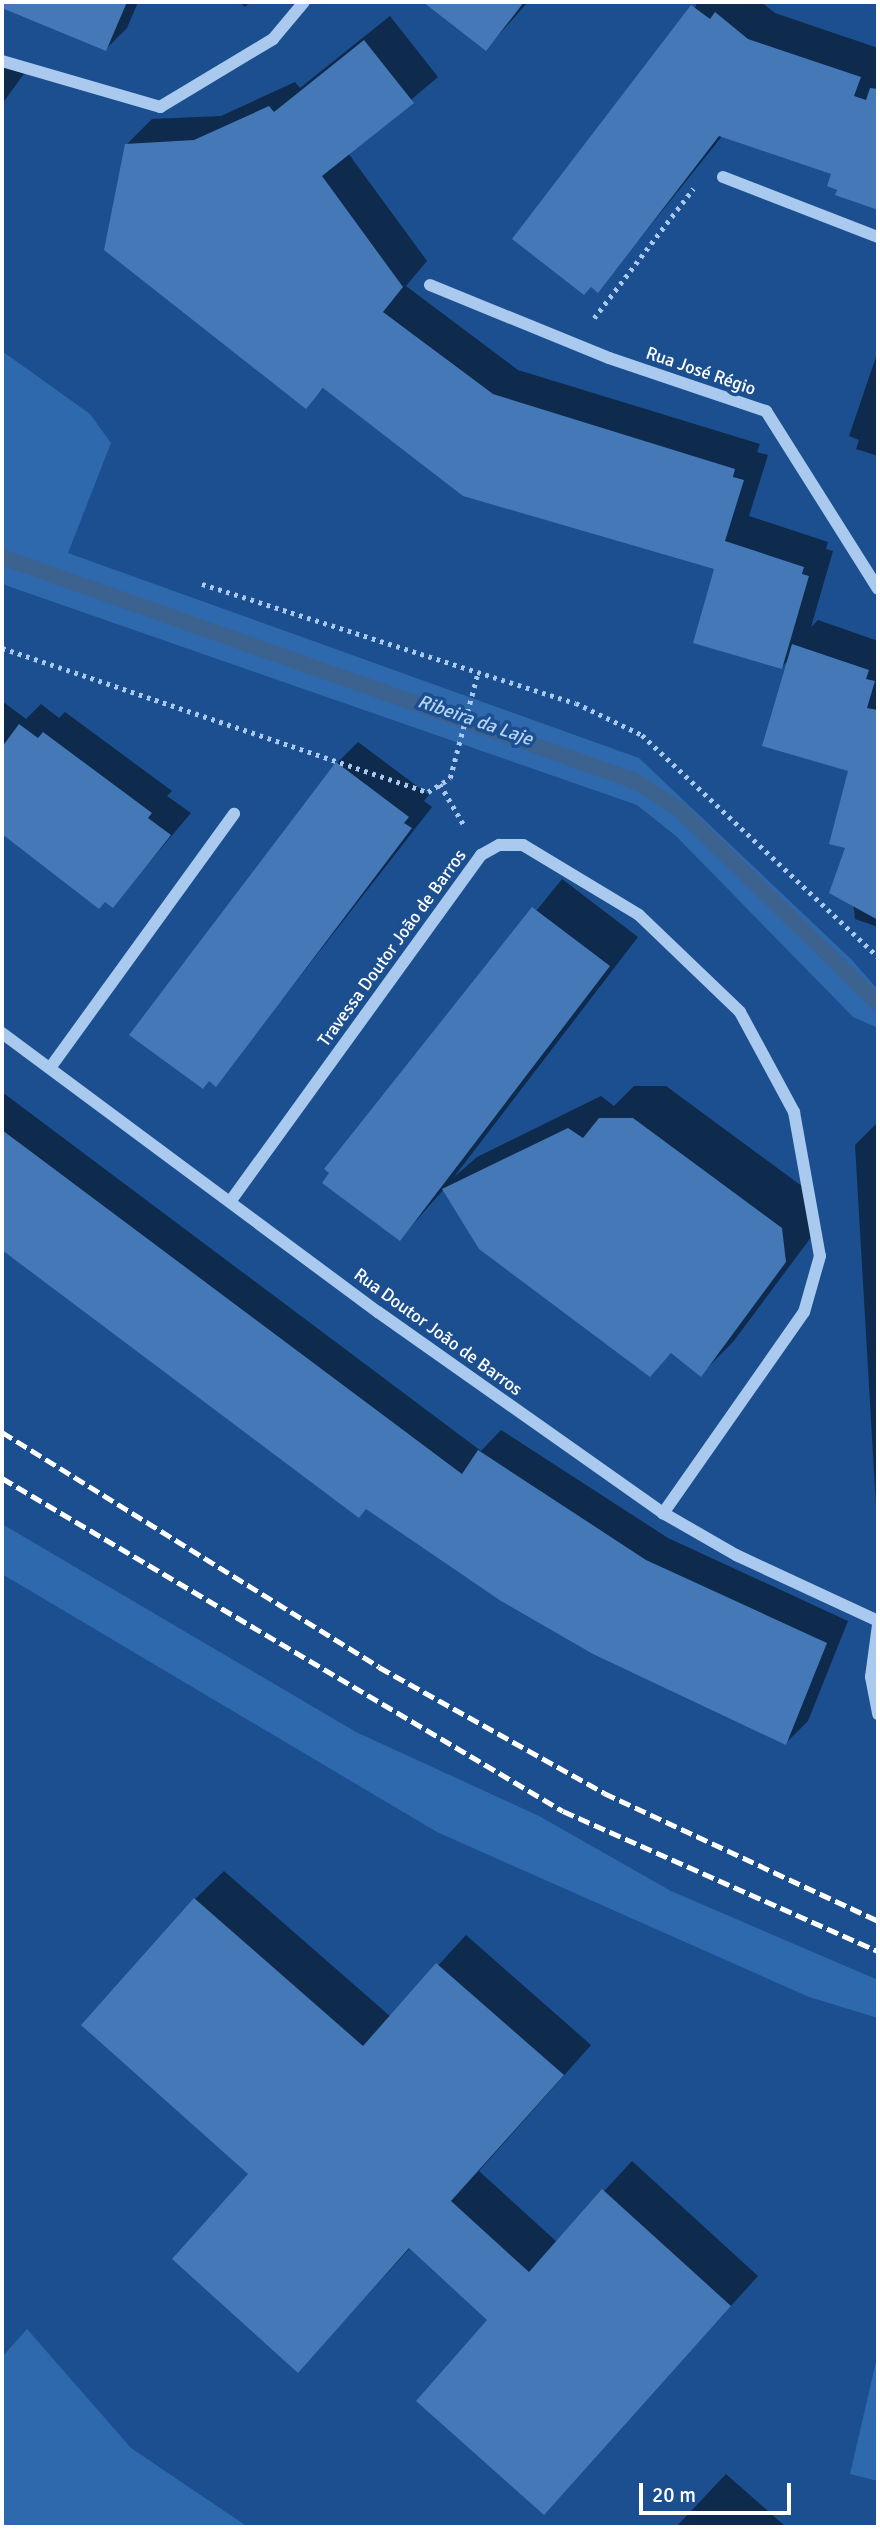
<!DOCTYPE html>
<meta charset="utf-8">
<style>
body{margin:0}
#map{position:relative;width:880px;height:2529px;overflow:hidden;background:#1b4f8f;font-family:Signika,sans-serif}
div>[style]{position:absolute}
.green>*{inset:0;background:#2e69ad}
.shadow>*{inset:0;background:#0007}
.stream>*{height:16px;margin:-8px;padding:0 8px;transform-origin:8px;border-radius:8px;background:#3c6290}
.building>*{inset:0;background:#4478b7}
.path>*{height:4.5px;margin-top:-2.25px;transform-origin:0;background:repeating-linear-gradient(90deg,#a9c9ee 0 3.5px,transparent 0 8.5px)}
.minor>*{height:12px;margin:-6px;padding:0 6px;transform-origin:6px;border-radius:6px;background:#a9c9ee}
.rail>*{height:5px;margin-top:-2.5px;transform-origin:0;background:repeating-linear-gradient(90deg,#fff 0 12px,transparent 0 17px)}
span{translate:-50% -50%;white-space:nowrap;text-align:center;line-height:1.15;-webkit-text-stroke:7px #1b4f8f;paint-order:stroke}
.street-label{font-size:18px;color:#fff}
.water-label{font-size:19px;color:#b5d3f5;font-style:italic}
.frame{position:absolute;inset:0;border:4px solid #fff;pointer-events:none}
.scale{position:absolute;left:639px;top:2483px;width:152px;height:32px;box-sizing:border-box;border:4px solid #fff;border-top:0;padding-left:9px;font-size:21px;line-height:24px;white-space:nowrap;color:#fff;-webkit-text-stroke:5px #1b4f8f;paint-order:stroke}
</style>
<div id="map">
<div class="green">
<i style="clip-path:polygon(2px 351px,90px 414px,111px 443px,68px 553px,639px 758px,852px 960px,878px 990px,878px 1028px,853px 1017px,676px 836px,637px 805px,2px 584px)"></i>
<i style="clip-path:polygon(2px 1524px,356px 1732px,539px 1816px,671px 1891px,878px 1980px,878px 2018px,809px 1997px,437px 1832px,2px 1574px)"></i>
<i style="clip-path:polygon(27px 2329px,131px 2448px,248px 2527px,2px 2527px,2px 2357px)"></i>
<i style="clip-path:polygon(878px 2353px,878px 2481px,850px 2474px)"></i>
</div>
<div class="shadow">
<i style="clip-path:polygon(40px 2px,138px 2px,127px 28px,106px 49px,33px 19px)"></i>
<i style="clip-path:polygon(239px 2px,250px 2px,245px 7px)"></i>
<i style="clip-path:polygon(426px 2px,528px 2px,486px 49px)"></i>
<i style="clip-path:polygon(697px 2px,761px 2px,775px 13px,878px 48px,878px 208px,837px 194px,833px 173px,723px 135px,598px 291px)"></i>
<i style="clip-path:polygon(390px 16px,438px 77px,348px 153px,427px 261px,406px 286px,518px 370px,760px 444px,757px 452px,768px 455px,749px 516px,828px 542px,826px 549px,833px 551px,811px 627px,818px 620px,878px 641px,878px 927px,855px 919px,847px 847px,850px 770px,789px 659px,782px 667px,716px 567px,325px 387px,306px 406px,127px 144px,152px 119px,221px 116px,295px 82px,300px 88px)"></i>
<i style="clip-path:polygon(2px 54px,26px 71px,2px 104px)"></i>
<i style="clip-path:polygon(877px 354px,878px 353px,878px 456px,856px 449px,859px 440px,849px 436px)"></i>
<i style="clip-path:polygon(2px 701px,26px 719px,41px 704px,59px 718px,65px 712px,172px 791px,167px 796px,191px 813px,113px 905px,105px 900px,99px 906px,2px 832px)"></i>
<i style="clip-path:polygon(358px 742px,429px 795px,424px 801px,432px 807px,216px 1084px,337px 763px)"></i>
<i style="clip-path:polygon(562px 879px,638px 937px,454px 1177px,477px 1157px,601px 1096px,614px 1106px,634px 1086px,666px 1086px,814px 1195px,818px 1228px,733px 1342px,701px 1374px,672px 1352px,650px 1375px,444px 1189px,400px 1239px,327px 1169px)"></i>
<i style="clip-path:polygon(2px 1092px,481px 1451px,501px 1430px,668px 1538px,848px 1621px,808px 1721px,786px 1743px,367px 1508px,359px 1516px,2px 1248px)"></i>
<i style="clip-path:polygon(878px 1122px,878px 1523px,877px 1523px,855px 1145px)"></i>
<i style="clip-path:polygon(224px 1871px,391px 2017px,466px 1935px,591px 2045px,479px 2171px,557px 2242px,632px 2161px,758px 2276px,544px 2513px,490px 2320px,411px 2247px,298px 2371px,195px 1899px)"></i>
<i style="clip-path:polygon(726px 2474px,786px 2527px,676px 2527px)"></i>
</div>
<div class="stream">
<i style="left:2px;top:557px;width:671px;rotate:19.49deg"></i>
<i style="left:635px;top:781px;width:52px;rotate:32.5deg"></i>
<i style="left:679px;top:809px;width:278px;rotate:44.3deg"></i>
</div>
<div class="building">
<i style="clip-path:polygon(2px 2px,127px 2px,106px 51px,2px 8px)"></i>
<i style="clip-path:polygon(423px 2px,524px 2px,486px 51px)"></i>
<i style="clip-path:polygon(691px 5px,710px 19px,715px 12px,748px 39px,861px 77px,854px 96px,866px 100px,870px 88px,878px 89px,878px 210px,835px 195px,837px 190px,827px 186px,831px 174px,719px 136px,598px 293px,591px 287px,584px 295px,512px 239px)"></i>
<i style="clip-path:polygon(364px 40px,414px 103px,322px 176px,403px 287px,383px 312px,493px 394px,735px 469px,733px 477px,744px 480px,725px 541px,804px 567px,802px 574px,809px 576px,782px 669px,693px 643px,714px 569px,463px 496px,323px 388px,306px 409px,104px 250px,125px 144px,194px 140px,269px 106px,274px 112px)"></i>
<i style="clip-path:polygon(792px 644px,869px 670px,866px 679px,875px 681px,867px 708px,878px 710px,878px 920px,829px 893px,845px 848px,829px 844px,848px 771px,762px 746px)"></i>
<i style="clip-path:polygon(19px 724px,38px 738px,43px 732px,152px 813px,148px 818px,171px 835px,113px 908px,105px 902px,99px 909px,2px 834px,2px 747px)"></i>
<i style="clip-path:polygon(336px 762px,409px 817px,404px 823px,412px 828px,216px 1087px,209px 1081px,203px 1089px,129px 1035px)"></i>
<i style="clip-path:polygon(532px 907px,610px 966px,400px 1241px,322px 1183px,329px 1173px,324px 1169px)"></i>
<i style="clip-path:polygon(599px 1118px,633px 1118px,782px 1228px,786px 1262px,701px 1377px,671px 1353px,650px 1377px,479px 1249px,442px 1189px,568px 1128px,583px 1138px)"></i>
<i style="clip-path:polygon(2px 1130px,462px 1474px,478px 1450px,646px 1560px,827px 1643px,786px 1745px,593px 1654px,501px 1601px,366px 1509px,359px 1518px,2px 1250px)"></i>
<i style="clip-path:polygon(194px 1898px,363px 2046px,436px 1963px,564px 2075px,451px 2201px,529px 2272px,602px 2189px,731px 2306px,544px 2515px,416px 2401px,487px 2320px,409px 2248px,298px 2373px,172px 2259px,248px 2174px,81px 2025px)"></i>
</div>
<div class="path">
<i style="left:594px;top:318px;width:163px;rotate:-52.5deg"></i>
<i style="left:202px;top:584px;width:392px;rotate:17.7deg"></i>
<i style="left:576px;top:703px;width:73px;rotate:25.9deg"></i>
<i style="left:642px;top:735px;width:324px;rotate:43.2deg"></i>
<i style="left:2px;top:648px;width:450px;rotate:18.7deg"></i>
<i style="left:428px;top:792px;width:26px;rotate:-32deg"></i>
<i style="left:450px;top:778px;width:110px;rotate:-75.2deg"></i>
<i style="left:440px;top:784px;width:50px;rotate:59.8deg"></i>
</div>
<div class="minor">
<i style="left:2px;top:61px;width:165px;rotate:16.2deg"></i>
<i style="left:160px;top:107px;width:132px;rotate:-31deg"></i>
<i style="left:273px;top:39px;width:48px;rotate:-50deg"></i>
<i style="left:723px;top:177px;width:166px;rotate:21.2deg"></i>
<i style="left:430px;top:285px;width:193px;rotate:22.2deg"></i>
<i style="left:609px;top:358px;width:166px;rotate:18.7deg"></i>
<i style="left:766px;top:411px;width:210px;rotate:57.8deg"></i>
<i style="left:2px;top:1033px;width:468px;rotate:36.6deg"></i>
<i style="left:378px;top:1312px;width:349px;rotate:35.2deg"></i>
<i style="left:663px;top:1513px;width:84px;rotate:29.9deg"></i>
<i style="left:736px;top:1555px;width:157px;rotate:24.9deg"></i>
<i style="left:50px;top:1068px;width:314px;rotate:-54.1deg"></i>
<i style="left:232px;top:1199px;width:425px;rotate:-54.1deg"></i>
<i style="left:481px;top:855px;width:21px;rotate:-29deg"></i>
<i style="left:499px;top:845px;width:24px"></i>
<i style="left:523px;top:845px;width:135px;rotate:31.1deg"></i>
<i style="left:639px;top:915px;width:140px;rotate:43.8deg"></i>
<i style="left:740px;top:1012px;width:114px;rotate:61.6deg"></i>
<i style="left:794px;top:1112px;width:146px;rotate:79.8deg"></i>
<i style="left:820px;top:1256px;width:58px;rotate:105.9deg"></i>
<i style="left:804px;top:1312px;width:246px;rotate:125deg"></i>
<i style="left:878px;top:1625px;width:52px;rotate:97.7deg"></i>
<i style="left:871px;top:1677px;width:38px;rotate:79deg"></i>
</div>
<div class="rail">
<i style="left:2px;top:1432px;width:444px;rotate:31.9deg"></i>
<i style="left:379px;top:1667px;width:258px;rotate:29.2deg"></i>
<i style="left:604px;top:1793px;width:302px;rotate:25deg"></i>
<i style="left:2px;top:1478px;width:652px;rotate:30.69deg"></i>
<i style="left:563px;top:1811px;width:345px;rotate:24deg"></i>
</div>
<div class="street-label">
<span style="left:701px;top:371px;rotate:19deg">Rua José Régio</span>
<span style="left:392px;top:948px;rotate:-54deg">Travessa Doutor João de Barros</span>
<span style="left:438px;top:1332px;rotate:36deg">Rua Doutor João de Barros</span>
</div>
<div class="water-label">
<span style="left:475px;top:721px;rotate:19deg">Ribeira da Laje</span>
</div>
<div class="frame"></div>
<div class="scale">20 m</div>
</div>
